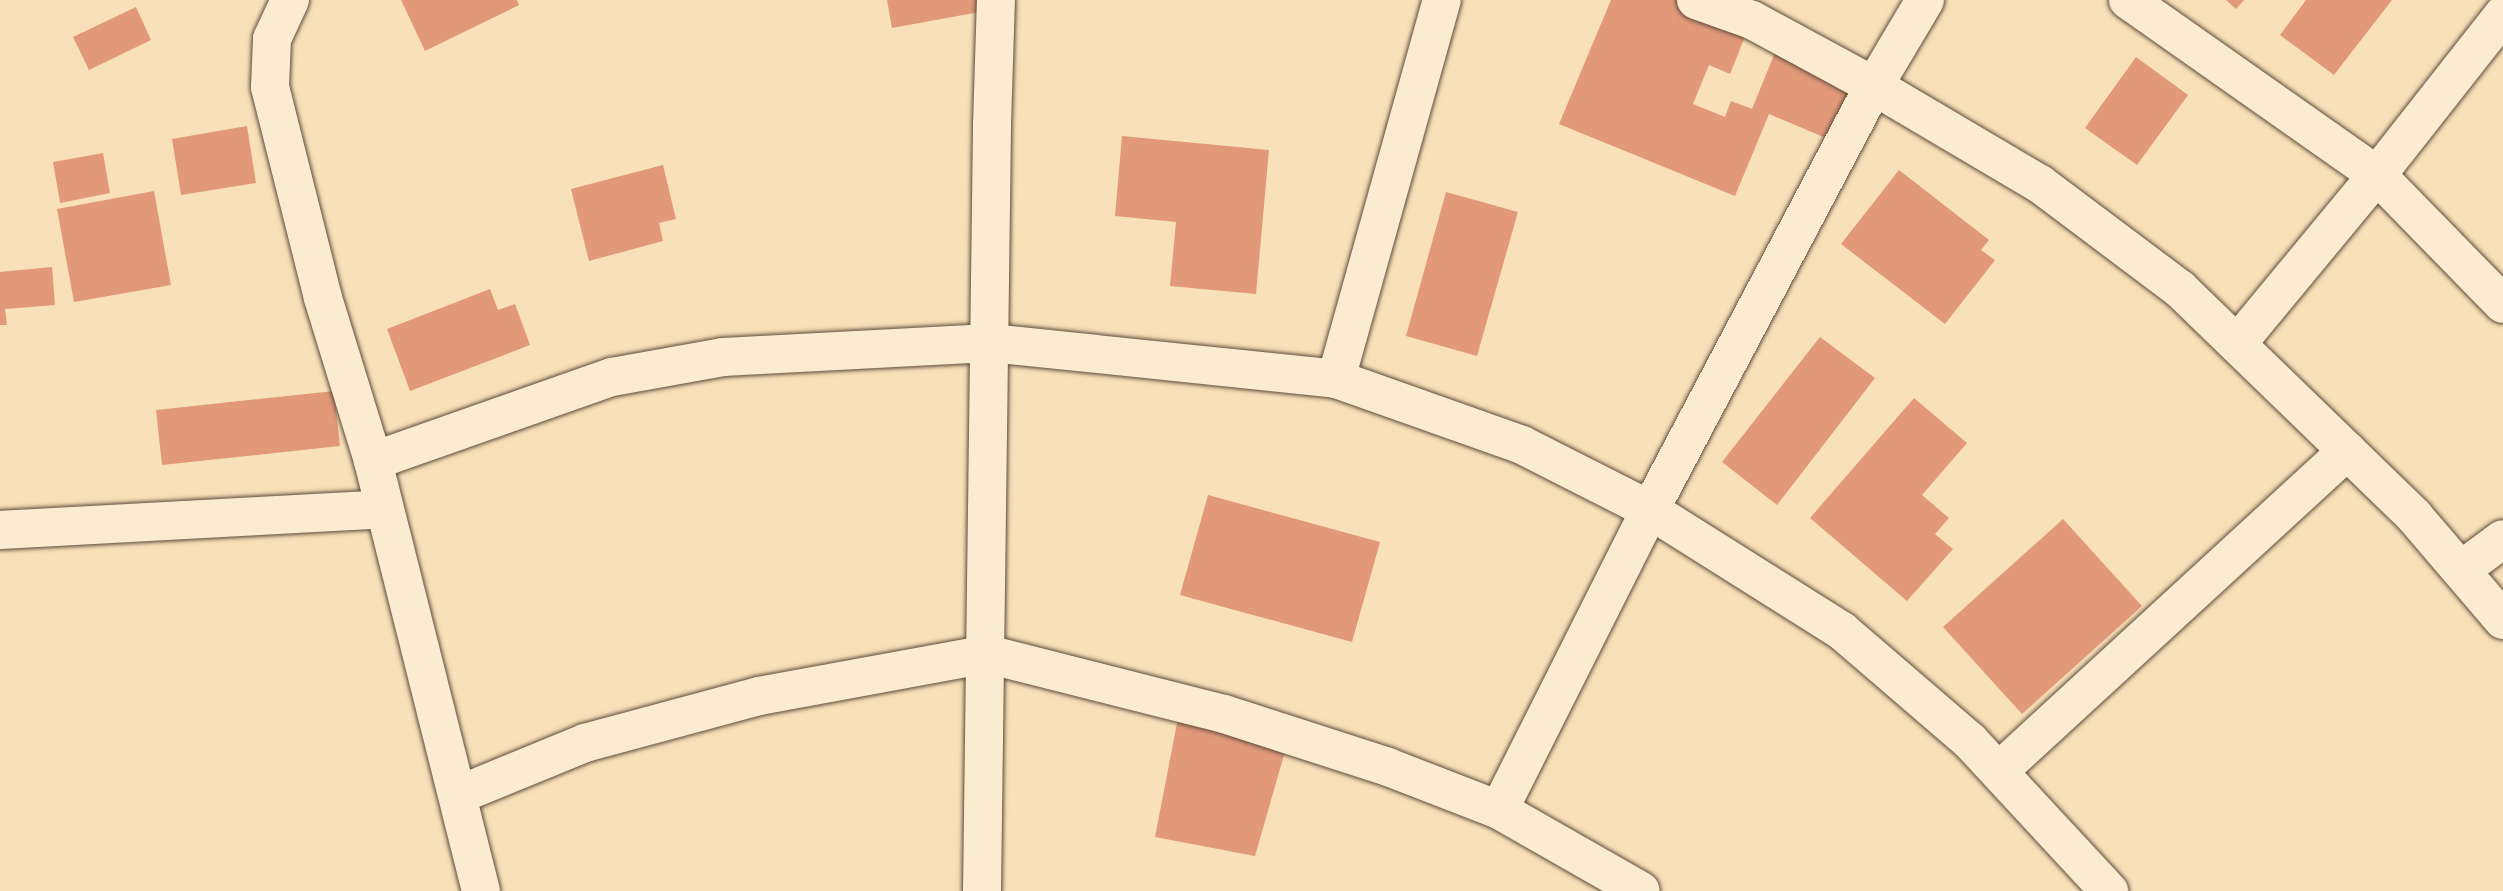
<!DOCTYPE html>
<style>
body{margin:0}
#map{position:relative;width:2503px;height:891px;overflow:hidden;background:#f8e0b8;font-family:"IM FELL Double Pica",serif}
div>[style]{position:absolute}
.building>*{inset:0;background:#e29979}
.roads{filter:drop-shadow(0 0 2px #5e4b3c) drop-shadow(0 0 2px #5e4b3c)}
.minor>*{height:38px;margin:-19px;padding:0 19px;transform-origin:19px;border-radius:19px;background:#faebd1}
span{translate:-50% -50%;white-space:nowrap;text-align:center;line-height:1.15;-webkit-text-stroke:7px #faebd1;paint-order:stroke}
</style>
<div id="map">
<div class="building">
<i style="clip-path:polygon(401px 0,517px 0,519px 5px,425px 51px)"></i>
<i style="clip-path:polygon(887px 0,983px 0,985px 11px,892px 28px)"></i>
<i style="clip-path:polygon(1611px 0,1678px 0,1748px 29px,1730px 74px,1709px 65px,1693px 104px,1725px 117px,1731px 101px,1752px 109px,1776px 50px,1858px 83px,1833px 141px,1769px 114px,1735px 196px,1559px 124px)"></i>
<i style="clip-path:polygon(2226px 0,2244px 0,2236px 9px)"></i>
<i style="clip-path:polygon(2306px 0,2392px 0,2334px 75px,2280px 35px)"></i>
<i style="clip-path:polygon(136px 7px,151px 40px,89px 70px,73px 37px)"></i>
<i style="clip-path:polygon(2136px 57px,2188px 95px,2137px 165px,2085px 128px)"></i>
<i style="clip-path:polygon(247px 126px,256px 183px,181px 195px,172px 139px)"></i>
<i style="clip-path:polygon(1122px 136px,1269px 150px,1256px 294px,1170px 286px,1176px 222px,1115px 216px)"></i>
<i style="clip-path:polygon(103px 153px,110px 193px,60px 203px,53px 162px)"></i>
<i style="clip-path:polygon(663px 165px,676px 219px,659px 223px,663px 241px,589px 261px,571px 189px)"></i>
<i style="clip-path:polygon(1899px 170px,1989px 240px,1981px 250px,1995px 260px,1945px 324px,1841px 244px)"></i>
<i style="clip-path:polygon(154px 191px,171px 285px,74px 302px,57px 209px)"></i>
<i style="clip-path:polygon(1446px 192px,1518px 212px,1477px 356px,1406px 336px)"></i>
<i style="clip-path:polygon(52px 267px,55px 305px,5px 309px,7px 325px,0 325px,0 272px)"></i>
<i style="clip-path:polygon(490px 289px,498px 310px,515px 304px,530px 345px,410px 391px,387px 329px)"></i>
<i style="clip-path:polygon(1820px 337px,1875px 378px,1777px 505px,1722px 462px)"></i>
<i style="clip-path:polygon(334px 391px,340px 446px,162px 465px,156px 410px)"></i>
<i style="clip-path:polygon(1914px 398px,1967px 443px,1922px 495px,1949px 518px,1935px 534px,1953px 549px,1907px 601px,1810px 518px)"></i>
<i style="clip-path:polygon(1208px 495px,1380px 542px,1352px 642px,1180px 595px)"></i>
<i style="clip-path:polygon(2063px 519px,2142px 606px,2022px 714px,1943px 627px)"></i>
<i style="clip-path:polygon(1179px 713px,1286px 748px,1255px 856px,1155px 837px)"></i>
</div>
<div class="roads">
<div class="minor">
<i style="left:290px;top:0;width:43px;rotate:114.8deg"></i>
<i style="left:272px;top:39px;width:48px;rotate:92.4deg"></i>
<i style="left:270px;top:87px;width:218px;rotate:75.9deg"></i>
<i style="left:323px;top:298px;width:170px;rotate:72.9deg"></i>
<i style="left:373px;top:461px;width:443px;rotate:75.9deg"></i>
<i style="left:1696px;top:0;width:59px;rotate:19.7deg"></i>
<i style="left:1752px;top:20px;width:139px;rotate:28.4deg"></i>
<i style="left:1874px;top:86px;width:193px;rotate:30.6deg"></i>
<i style="left:2040px;top:184px;width:175px;rotate:36.9deg"></i>
<i style="left:2180px;top:289px;width:326px;rotate:44.1deg"></i>
<i style="left:2414px;top:516px;width:137px;rotate:49.4deg"></i>
<i style="left:2128px;top:0;width:304px;rotate:35.1deg"></i>
<i style="left:2377px;top:175px;width:180px;rotate:45.7deg"></i>
<i style="left:2237px;top:344px;width:219px;rotate:-50.4deg"></i>
<i style="left:2377px;top:175px;width:204px;rotate:-51.8deg"></i>
<i style="left:1336px;top:379px;width:394px;rotate:-74.4deg"></i>
<i style="left:373px;top:461px;width:253px;rotate:-19.4deg"></i>
<i style="left:612px;top:377px;width:113px;rotate:-10.2deg"></i>
<i style="left:723px;top:357px;width:267px;rotate:-3deg"></i>
<i style="left:990px;top:343px;width:348px;rotate:5.9deg"></i>
<i style="left:1336px;top:379px;width:197px;rotate:19.5deg"></i>
<i style="left:1522px;top:445px;width:144px;rotate:26.9deg"></i>
<i style="left:1650px;top:510px;width:227px;rotate:32.2deg"></i>
<i style="left:1842px;top:631px;width:169px;rotate:40.7deg"></i>
<i style="left:1970px;top:741px;width:205px;rotate:47.2deg"></i>
<i style="left:0;top:530px;width:384px;rotate:-3.1deg"></i>
<i style="left:2461px;top:570px;width:52px;rotate:-36.4deg"></i>
<i style="left:1999px;top:771px;width:473px;rotate:-42.6deg"></i>
<i style="left:458px;top:795px;width:137px;rotate:-22.3deg"></i>
<i style="left:585px;top:743px;width:180px;rotate:-15.1deg"></i>
<i style="left:759px;top:696px;width:232px;rotate:-10.4deg"></i>
<i style="left:987px;top:654px;width:244px;rotate:14.2deg"></i>
<i style="left:1224px;top:714px;width:172px;rotate:17.9deg"></i>
<i style="left:1388px;top:767px;width:119px;rotate:21.2deg"></i>
<i style="left:1499px;top:810px;width:163px;rotate:29.7deg"></i>
<i style="left:1499px;top:810px;width:336px;rotate:-63.3deg"></i>
<i style="left:1650px;top:510px;width:480px;rotate:-62.2deg"></i>
<i style="left:1874px;top:86px;width:100px;rotate:-59.3deg"></i>
<i style="left:982px;top:891px;width:766px;rotate:-89.25deg"></i>
<i style="left:992px;top:125px;width:125px;rotate:-88.2deg"></i>
</div>
</div>
</div>
